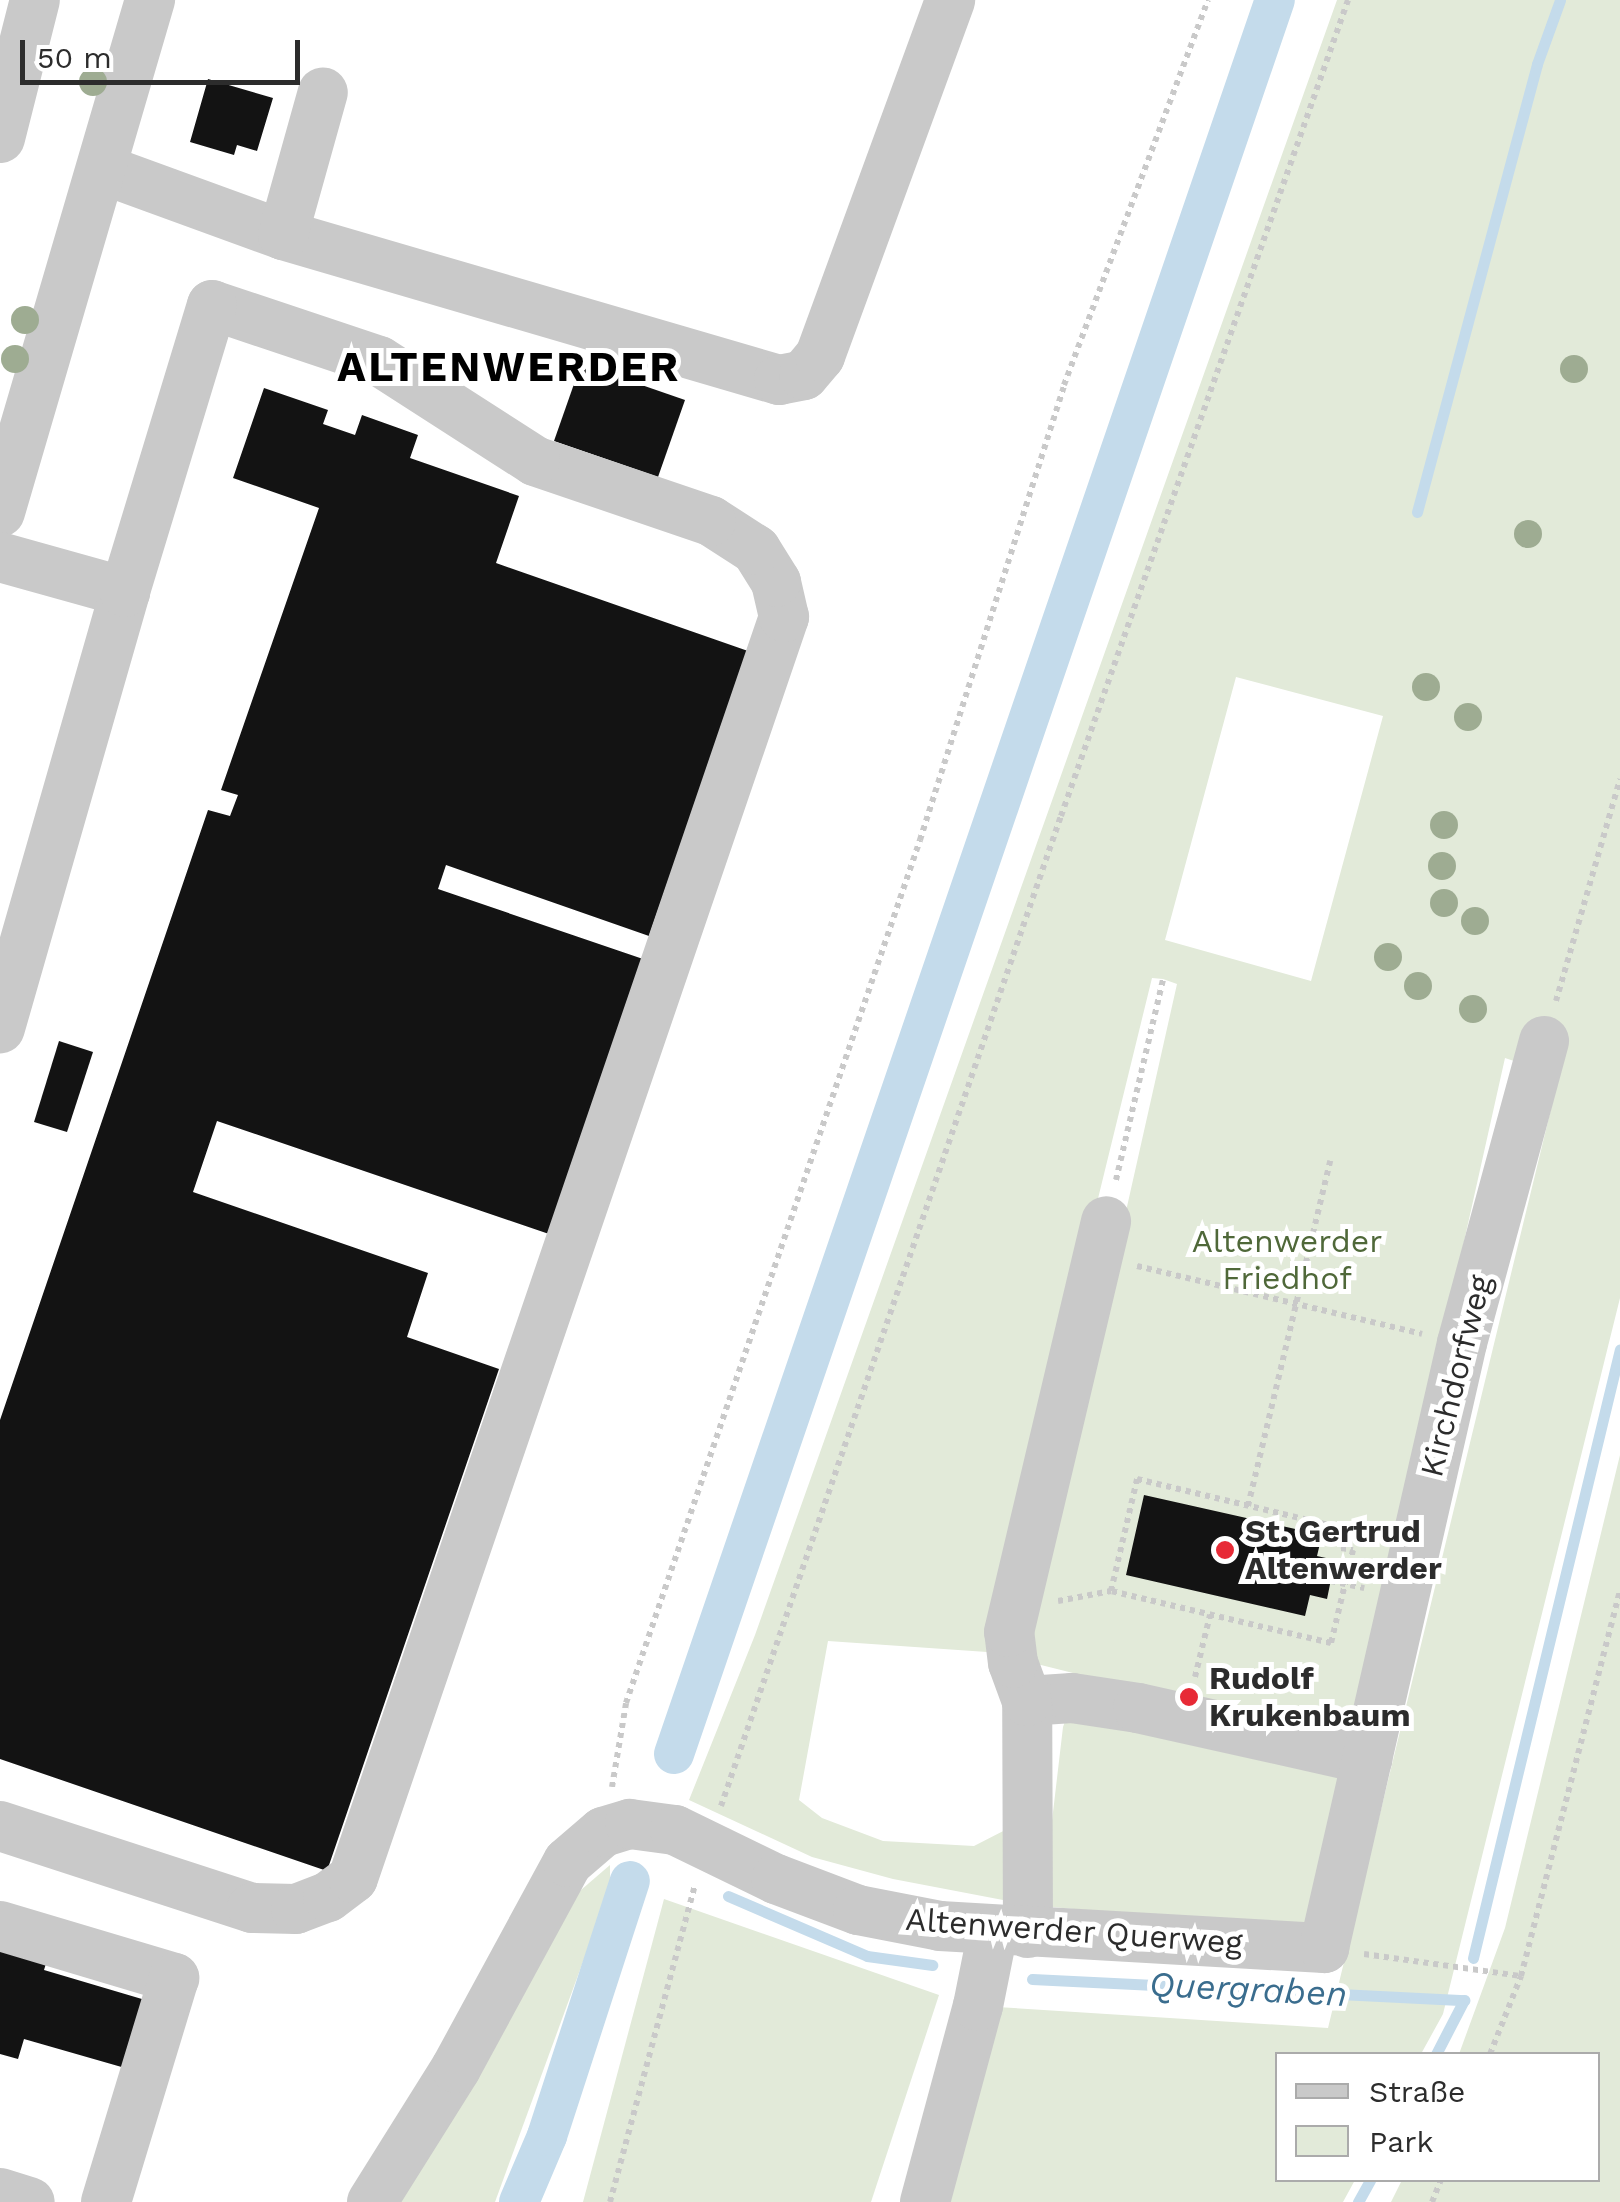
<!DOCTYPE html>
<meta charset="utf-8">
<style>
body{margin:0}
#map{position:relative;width:1620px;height:2202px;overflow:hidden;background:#fff;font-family:"Work Sans",sans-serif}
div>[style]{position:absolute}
.green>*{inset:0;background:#e2ead9}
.stream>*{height:11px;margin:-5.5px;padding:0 5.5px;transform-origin:5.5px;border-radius:5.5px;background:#c4dbeb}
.canal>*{height:40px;margin:-20px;padding:0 20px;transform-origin:20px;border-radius:20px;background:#c4dbeb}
.building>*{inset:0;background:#131313}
.path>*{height:6px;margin-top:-3px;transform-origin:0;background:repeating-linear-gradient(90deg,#c9c9c9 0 5px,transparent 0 10px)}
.minor>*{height:50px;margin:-25px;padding:0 25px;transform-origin:25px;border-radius:25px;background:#c9c9c9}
.trees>*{width:28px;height:28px;margin:-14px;border-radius:50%;background:#9eac92}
.dots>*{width:28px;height:28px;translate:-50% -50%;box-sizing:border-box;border:5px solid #fff;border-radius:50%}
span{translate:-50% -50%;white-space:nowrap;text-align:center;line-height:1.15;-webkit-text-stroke:10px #fff;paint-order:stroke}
.park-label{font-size:32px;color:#4f6839}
.street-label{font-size:32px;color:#2c2c2c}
.poi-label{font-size:32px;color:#2c2c2c;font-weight:700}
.left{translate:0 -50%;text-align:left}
.water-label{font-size:35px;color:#3a6d8e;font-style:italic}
.district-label{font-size:42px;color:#000;font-weight:700;letter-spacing:2.5px}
.legend{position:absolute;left:1275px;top:2052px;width:325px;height:130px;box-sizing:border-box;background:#fff;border:2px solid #ababab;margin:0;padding:12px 18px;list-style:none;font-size:30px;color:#2c2c2c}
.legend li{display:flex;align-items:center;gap:20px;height:50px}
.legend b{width:50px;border:2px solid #ababab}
.scale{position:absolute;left:20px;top:40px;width:280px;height:45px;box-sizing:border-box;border:5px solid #2c2c2c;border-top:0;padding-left:12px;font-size:30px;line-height:35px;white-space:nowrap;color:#2c2c2c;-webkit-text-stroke:8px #fff;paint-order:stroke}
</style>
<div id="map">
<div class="green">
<i style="clip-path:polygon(evenodd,1337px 0,1620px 0,1620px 1298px,1443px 2014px,1421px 2054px,1278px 2054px,1278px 2180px,1355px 2180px,1343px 2202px,936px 2202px,997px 2007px,1328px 2028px,1559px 1076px,1505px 1058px,1310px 1931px,1042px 1906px,1063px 1727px,1081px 1675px,1025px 1661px,1177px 984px,1163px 979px,1152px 978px,987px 1652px,828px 1641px,799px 1800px,822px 1818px,883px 1841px,974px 1846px,1013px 1826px,1003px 1900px,893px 1879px,812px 1857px,689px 1800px,755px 1635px,1337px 0,1236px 677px,1383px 716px,1311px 981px,1165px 940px,1236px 677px)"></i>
<i style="clip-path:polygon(1620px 1455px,1620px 2202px,1391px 2202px,1402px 2180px,1598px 2180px,1598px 2054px,1459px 2054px,1505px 1928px)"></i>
<i style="clip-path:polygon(610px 1865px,610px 1888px,495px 2202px,398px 2202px,567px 1902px)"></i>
<i style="clip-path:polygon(664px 1899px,939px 1995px,871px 2202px,583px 2202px)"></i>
</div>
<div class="stream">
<i style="left:1417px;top:512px;width:464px;rotate:-75deg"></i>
<i style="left:1537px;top:64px;width:68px;rotate:-70.2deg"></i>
<i style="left:728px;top:1896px;width:151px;rotate:23.3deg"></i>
<i style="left:867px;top:1956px;width:66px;rotate:7.9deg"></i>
<i style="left:1473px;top:1958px;width:626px;rotate:-76.43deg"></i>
<i style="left:1032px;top:1979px;width:433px;rotate:2.8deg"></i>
<i style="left:1464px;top:2000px;width:61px;rotate:117.4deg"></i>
<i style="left:1358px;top:2202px;width:25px;rotate:-61deg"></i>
</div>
<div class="canal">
<i style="left:674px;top:1754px;width:1854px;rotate:-71.09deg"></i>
<i style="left:519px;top:2202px;width:72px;rotate:-67deg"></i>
<i style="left:547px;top:2136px;width:268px;rotate:-72deg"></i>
</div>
<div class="building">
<i style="clip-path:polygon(208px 79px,273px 98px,257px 151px,237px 145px,234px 155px,190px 142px)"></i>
<i style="clip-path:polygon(581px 364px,685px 400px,658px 477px,554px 441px)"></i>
<i style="clip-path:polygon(264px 388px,328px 410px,323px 424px,355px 435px,362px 415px,418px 435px,410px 458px,519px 496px,496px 563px,748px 651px,649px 936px,446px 865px,438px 889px,643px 959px,549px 1234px,217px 1121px,193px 1192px,428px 1273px,407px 1337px,499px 1369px,327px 1871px,0 1759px,0 1420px,208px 810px,230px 816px,238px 795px,221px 790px,319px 508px,233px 478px)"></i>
<i style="clip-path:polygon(59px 1041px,93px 1052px,67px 1132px,34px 1122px)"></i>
<i style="clip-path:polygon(1144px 1495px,1322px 1535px,1317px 1556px,1335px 1560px,1327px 1599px,1310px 1595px,1305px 1616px,1126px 1575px)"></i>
<i style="clip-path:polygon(0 1943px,48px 1957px,44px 1970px,152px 2002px,132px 2070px,24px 2039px,18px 2059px,0 2054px)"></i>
</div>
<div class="path">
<i style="left:1556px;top:1001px;width:231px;rotate:-73.9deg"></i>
<i style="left:1116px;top:1180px;width:206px;rotate:-76.8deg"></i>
<i style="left:1137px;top:1266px;width:293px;rotate:13.4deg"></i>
<i style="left:1137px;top:1479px;width:215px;rotate:13.5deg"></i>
<i style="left:1346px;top:1529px;width:20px;rotate:105deg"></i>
<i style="left:1341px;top:1548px;width:12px;rotate:9deg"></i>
<i style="left:1353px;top:1550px;width:96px;rotate:103.3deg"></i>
<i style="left:1331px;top:1643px;width:226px;rotate:-166.7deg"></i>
<i style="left:1111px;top:1591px;width:115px;rotate:-76.9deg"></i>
<i style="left:1248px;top:1506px;width:355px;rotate:-76.6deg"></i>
<i style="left:1331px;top:1581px;width:34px;rotate:12deg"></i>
<i style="left:1058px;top:1601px;width:54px;rotate:-10.7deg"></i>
<i style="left:1195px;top:1677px;width:64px;rotate:-76.4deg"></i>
<i style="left:612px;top:1787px;width:85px;rotate:-80.5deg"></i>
<i style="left:626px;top:1703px;width:912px;rotate:-71.19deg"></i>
<i style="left:920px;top:840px;width:477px;rotate:-72.4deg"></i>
<i style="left:1064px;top:385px;width:411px;rotate:-69.5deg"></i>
<i style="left:721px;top:1806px;width:1047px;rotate:-71.05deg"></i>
<i style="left:1061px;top:816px;width:865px;rotate:-70.62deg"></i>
<i style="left:1364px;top:1954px;width:159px;rotate:8deg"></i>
<i style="left:1490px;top:2054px;width:84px;rotate:-68.3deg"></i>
<i style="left:1521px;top:1976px;width:398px;rotate:-75.6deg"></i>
<i style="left:610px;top:2202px;width:328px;rotate:-75deg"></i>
<i style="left:1432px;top:2202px;width:24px;rotate:-68deg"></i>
</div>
<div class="minor">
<i style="left:0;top:138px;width:142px;rotate:-75.8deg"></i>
<i style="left:102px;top:169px;width:193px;rotate:20deg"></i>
<i style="left:283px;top:235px;width:517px;rotate:16.3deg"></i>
<i style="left:779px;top:380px;width:25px;rotate:-11deg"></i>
<i style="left:804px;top:375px;width:25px;rotate:-50deg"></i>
<i style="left:820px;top:356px;width:379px;rotate:-69.9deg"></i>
<i style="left:283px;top:235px;width:148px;rotate:-74.4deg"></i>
<i style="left:0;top:512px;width:534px;rotate:-73.67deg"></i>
<i style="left:0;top:557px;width:130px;rotate:15.6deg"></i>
<i style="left:125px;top:592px;width:454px;rotate:106deg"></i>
<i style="left:1027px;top:1701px;width:45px;rotate:-3.8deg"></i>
<i style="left:1072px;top:1698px;width:67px;rotate:8.6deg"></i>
<i style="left:1138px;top:1708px;width:235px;rotate:12.6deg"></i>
<i style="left:0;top:1826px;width:265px;rotate:18deg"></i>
<i style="left:252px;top:1908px;width:44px;rotate:1.3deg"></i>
<i style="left:296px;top:1909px;width:34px;rotate:-21deg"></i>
<i style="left:328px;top:1897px;width:31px;rotate:-37deg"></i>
<i style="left:353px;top:1878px;width:1333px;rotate:-71.13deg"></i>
<i style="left:784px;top:617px;width:36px;rotate:-103deg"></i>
<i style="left:776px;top:582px;width:38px;rotate:-122deg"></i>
<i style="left:756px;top:550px;width:54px;rotate:-147.2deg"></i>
<i style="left:711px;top:521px;width:186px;rotate:-161.2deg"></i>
<i style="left:535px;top:461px;width:185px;rotate:-147.3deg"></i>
<i style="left:379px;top:361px;width:176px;rotate:-161.5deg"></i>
<i style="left:212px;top:305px;width:300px;rotate:106.9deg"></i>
<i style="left:0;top:1926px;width:182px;rotate:16.6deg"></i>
<i style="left:174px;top:1978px;width:234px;rotate:106.9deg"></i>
<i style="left:1028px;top:1933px;width:232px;rotate:-90.2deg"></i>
<i style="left:1027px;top:1701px;width:40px;rotate:-110.2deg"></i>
<i style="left:1013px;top:1663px;width:31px;rotate:-97deg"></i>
<i style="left:1009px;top:1632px;width:422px;rotate:-76.7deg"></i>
<i style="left:0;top:2193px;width:31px;rotate:17deg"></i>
<i style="left:372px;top:2202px;width:158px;rotate:-57.9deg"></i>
<i style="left:456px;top:2068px;width:234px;rotate:-61.5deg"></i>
<i style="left:568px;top:1862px;width:46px;rotate:-40.6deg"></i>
<i style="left:603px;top:1832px;width:28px;rotate:-17deg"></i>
<i style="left:630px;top:1824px;width:45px;rotate:7.6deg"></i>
<i style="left:675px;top:1830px;width:112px;rotate:25.9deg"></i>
<i style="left:776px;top:1879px;width:88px;rotate:20.7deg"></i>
<i style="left:858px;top:1910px;width:84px;rotate:11deg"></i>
<i style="left:940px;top:1926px;width:385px;rotate:3.3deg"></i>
<i style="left:1324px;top:1948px;width:621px;rotate:-77.15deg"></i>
<i style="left:1462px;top:1343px;width:313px;rotate:-74.8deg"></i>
<i style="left:925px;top:2202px;width:203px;rotate:-74.9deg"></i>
<i style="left:978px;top:2006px;width:76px;rotate:-78.7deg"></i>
</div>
<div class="trees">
<i style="left:93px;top:82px"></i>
<i style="left:25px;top:320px"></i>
<i style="left:15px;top:359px"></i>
<i style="left:1574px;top:369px"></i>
<i style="left:1528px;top:534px"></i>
<i style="left:1426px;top:687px"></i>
<i style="left:1468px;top:717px"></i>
<i style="left:1444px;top:825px"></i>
<i style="left:1442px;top:866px"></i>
<i style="left:1444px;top:903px"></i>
<i style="left:1475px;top:921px"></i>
<i style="left:1388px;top:957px"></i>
<i style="left:1418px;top:986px"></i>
<i style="left:1473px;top:1009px"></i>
</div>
<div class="dots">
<i style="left:1225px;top:1550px;background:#e72a36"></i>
<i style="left:1189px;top:1697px;background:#e72a36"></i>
</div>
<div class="park-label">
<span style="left:1287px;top:1260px">Altenwerder<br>Friedhof</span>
</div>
<div class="street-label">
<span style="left:1456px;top:1376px;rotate:-76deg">Kirchdorfweg</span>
<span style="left:1074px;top:1931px;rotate:4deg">Altenwerder Querweg</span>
</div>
<div class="poi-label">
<span class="left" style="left:1245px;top:1550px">St. Gertrud<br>Altenwerder</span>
<span class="left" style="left:1209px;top:1697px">Rudolf<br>Krukenbaum</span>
</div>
<div class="water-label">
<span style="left:1248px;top:1989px;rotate:3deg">Quergraben</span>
</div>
<div class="district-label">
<span style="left:509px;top:367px">ALTENWERDER</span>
</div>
<ul class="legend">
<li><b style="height:12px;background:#c9c9c9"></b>Straße</li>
<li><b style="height:28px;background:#e2ead9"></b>Park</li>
</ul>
<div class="scale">50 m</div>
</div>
